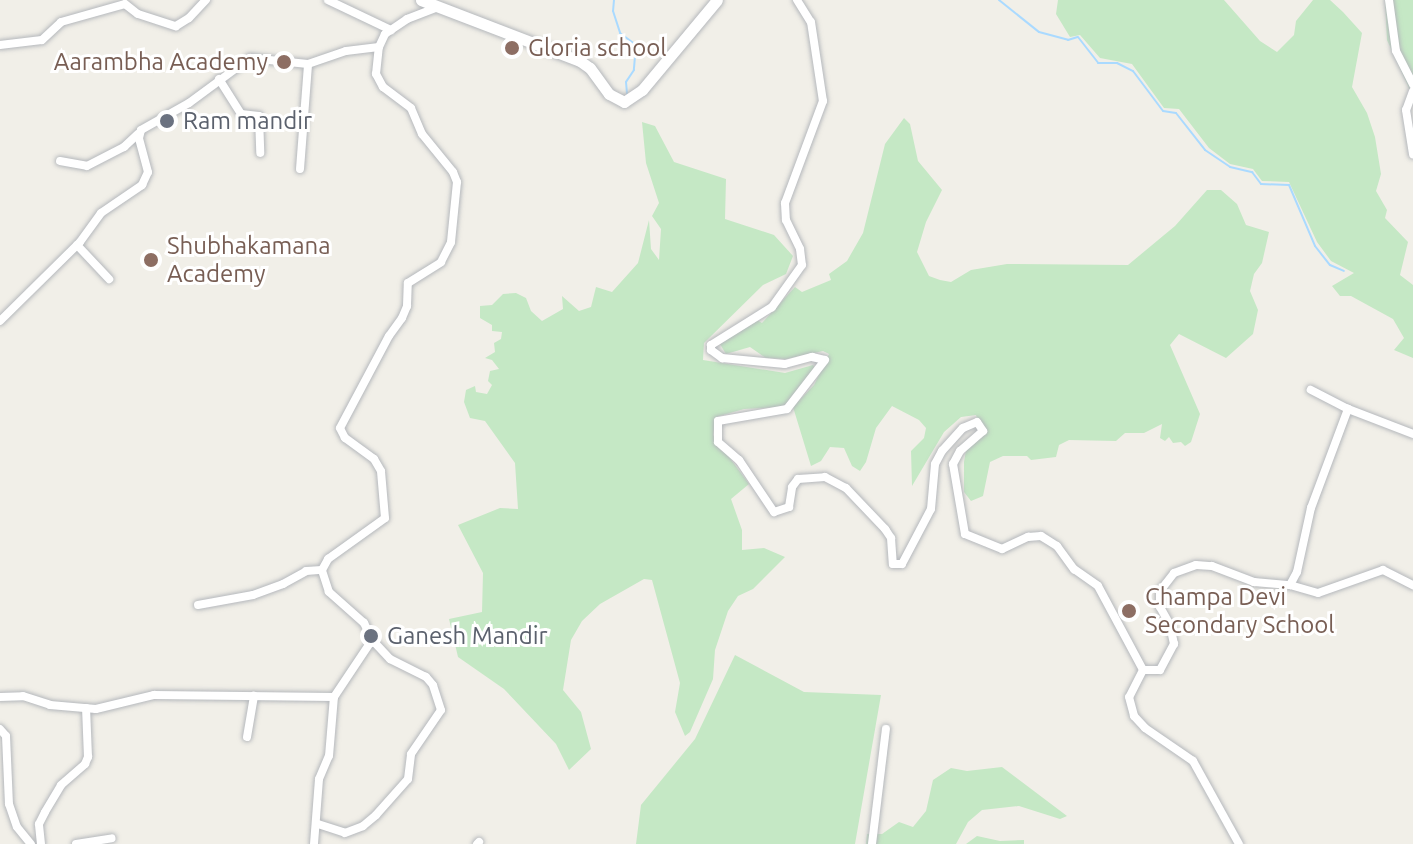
<!DOCTYPE html>
<style>
body{margin:0}
#map{position:relative;width:1413px;height:844px;overflow:hidden;background:#f1efe8;font-family:Ubuntu,sans-serif}
div>[style]{position:absolute}
.green>*{inset:0;background:#c5e8c5}
.stream>*{height:2px;margin:-1px;padding:0 1px;transform-origin:1px;border-radius:1px;background:#aadaff}
.roads{filter:drop-shadow(0 0 2px #b5b8bc) drop-shadow(0 0 2px #b5b8bc)}
.minor>*{height:8px;margin:-4px;padding:0 4px;transform-origin:4px;border-radius:4px;background:#fff}
.secondary>*{height:11px;margin:-5.5px;padding:0 5.5px;transform-origin:5.5px;border-radius:5.5px;background:#fff}
.dots>*{width:22px;height:22px;translate:-50% -50%;box-sizing:border-box;border:4px solid #fff;border-radius:50%}
span{translate:-50% -50%;white-space:nowrap;text-align:center;line-height:1.15;-webkit-text-stroke:6px #fff;paint-order:stroke}
.education-label{font-size:24px;color:#785e54}
.left{translate:0 -50%;text-align:left}
.right{translate:-100% -50%;text-align:right}
.worship-label{font-size:24px;color:#5b616d}
</style>
<div id="map">
<div class="green">
<i style="clip-path:polygon(1058px 0,1224px 0,1260px 41px,1277px 52px,1294px 35px,1296px 21px,1313px 0,1330px 0,1343px 12px,1362px 33px,1352px 87px,1367px 113px,1375px 137px,1381px 174px,1376px 191px,1387px 210px,1385px 218px,1408px 242px,1400px 275px,1413px 285px,1413px 358px,1394px 350px,1404px 338px,1393px 319px,1351px 296px,1340px 296px,1332px 286px,1354px 273px,1331px 261px,1317px 242px,1289px 182px,1262px 181px,1253px 169px,1230px 164px,1209px 148px,1179px 109px,1164px 108px,1132px 64px,1100px 58px,1080px 35px,1070px 37px,1056px 14px)"></i>
<i style="clip-path:polygon(1385px 0,1413px 0,1413px 97px,1387px 40px)"></i>
<i style="clip-path:polygon(904px 118px,910px 124px,918px 161px,942px 190px,926px 222px,917px 252px,929px 276px,940px 280px,951px 282px,971px 270px,1007px 264px,1128px 265px,1175px 226px,1207px 190px,1221px 190px,1237px 204px,1246px 225px,1269px 232px,1262px 263px,1254px 274px,1250px 291px,1258px 310px,1253px 334px,1226px 358px,1179px 334px,1170px 345px,1200px 414px,1191px 442px,1185px 446px,1181px 442px,1173px 443px,1169px 437px,1165px 441px,1160px 438px,1162px 424px,1144px 433px,1125px 433px,1116px 441px,1069px 440px,1059px 445px,1056px 457px,1031px 460px,1027px 456px,1003px 456px,990px 462px,983px 496px,971px 501px,964px 492px,964px 462px,966px 450px,980px 427px,976px 415px,961px 417px,944px 432px,912px 486px,911px 451px,924px 438px,926px 428px,919px 420px,892px 406px,876px 428px,866px 462px,860px 471px,852px 466px,844px 448px,830px 447px,821px 461px,811px 466px,793px 407px,814px 385px,829px 354px,823px 351px,787px 359px,766px 358px,750px 347px,726px 354px,720px 344px,757px 320px,762px 323px,795px 287px,802px 292px,831px 280px,829px 274px,847px 261px,863px 233px,885px 144px)"></i>
<i style="clip-path:polygon(642px 122px,655px 126px,674px 162px,726px 179px,725px 219px,774px 235px,793px 256px,786px 274px,763px 285px,704px 343px,703px 360px,785px 373px,813px 365px,816px 369px,797px 394px,782px 407px,744px 409px,716px 417px,713px 435px,749px 484px,731px 499px,742px 530px,742px 550px,764px 548px,785px 557px,753px 589px,738px 596px,728px 611px,715px 650px,713px 679px,690px 732px,685px 736px,675px 712px,680px 683px,652px 580px,644px 579px,600px 604px,582px 621px,571px 640px,563px 690px,581px 712px,591px 749px,569px 770px,556px 744px,504px 689px,458px 657px,449px 619px,482px 612px,483px 573px,458px 525px,500px 508px,518px 509px,515px 463px,485px 421px,470px 418px,464px 402px,466px 390px,475px 386px,476px 392px,487px 394px,492px 385px,488px 381px,490px 371px,499px 369px,492px 360px,485px 358px,495px 352px,494px 343px,501px 339px,502px 332px,492px 331px,492px 325px,480px 318px,480px 306px,492px 305px,503px 294px,516px 293px,526px 298px,531px 311px,542px 321px,563px 309px,562px 296px,579px 311px,591px 307px,596px 287px,612px 292px,638px 263px,649px 220px,651px 249px,659px 260px,661px 229px,652px 216px,659px 203px,646px 163px)"></i>
<i style="clip-path:polygon(735px 655px,804px 692px,881px 695px,855px 844px,636px 844px,641px 805px,695px 739px)"></i>
<i style="clip-path:polygon(1002px 767px,1067px 816px,1060px 819px,1019px 806px,982px 810px,968px 822px,956px 844px,866px 844px,867px 834px,882px 834px,899px 822px,913px 827px,926px 811px,933px 780px,951px 768px,967px 771px)"></i>
<i style="clip-path:polygon(977px 836px,1000px 841px,1024px 840px,1024px 844px,966px 844px)"></i>
</div>
<div class="stream">
<i style="left:614px;top:0;width:11px;rotate:95deg"></i>
<i style="left:613px;top:11px;width:23px;rotate:72deg"></i>
<i style="left:620px;top:33px;width:20px;rotate:37deg"></i>
<i style="left:636px;top:45px;width:25px;rotate:95deg"></i>
<i style="left:634px;top:70px;width:14px;rotate:124deg"></i>
<i style="left:626px;top:82px;width:12px;rotate:85deg"></i>
<i style="left:999px;top:0;width:51px;rotate:38.7deg"></i>
<i style="left:1039px;top:32px;width:30px;rotate:15deg"></i>
<i style="left:1068px;top:40px;width:10px;rotate:-17deg"></i>
<i style="left:1078px;top:37px;width:33px;rotate:52deg"></i>
<i style="left:1098px;top:63px;width:19px"></i>
<i style="left:1117px;top:63px;width:18px;rotate:27deg"></i>
<i style="left:1133px;top:71px;width:50px;rotate:53.1deg"></i>
<i style="left:1163px;top:111px;width:13px;rotate:9deg"></i>
<i style="left:1176px;top:113px;width:47px;rotate:51.9deg"></i>
<i style="left:1205px;top:150px;width:30px;rotate:34deg"></i>
<i style="left:1230px;top:167px;width:23px;rotate:13deg"></i>
<i style="left:1252px;top:172px;width:15px;rotate:53deg"></i>
<i style="left:1261px;top:184px;width:28px;rotate:2deg"></i>
<i style="left:1289px;top:185px;width:66px;rotate:66.9deg"></i>
<i style="left:1315px;top:246px;width:24px;rotate:52deg"></i>
<i style="left:1330px;top:265px;width:15px;rotate:23deg"></i>
</div>
<div class="roads">
<div class="minor">
<i style="left:328px;top:0;width:70px;rotate:25.5deg"></i>
<i style="left:797px;top:0;width:26px;rotate:58deg"></i>
<i style="left:811px;top:22px;width:80px;rotate:81.4deg"></i>
<i style="left:823px;top:101px;width:109px;rotate:110.4deg"></i>
<i style="left:785px;top:203px;width:17px;rotate:87deg"></i>
<i style="left:786px;top:220px;width:32px;rotate:64deg"></i>
<i style="left:800px;top:249px;width:16px;rotate:83deg"></i>
<i style="left:802px;top:265px;width:52px;rotate:125.5deg"></i>
<i style="left:772px;top:307px;width:72px;rotate:148.1deg"></i>
<i style="left:711px;top:345px;width:5px;rotate:90deg"></i>
<i style="left:711px;top:350px;width:14px;rotate:36deg"></i>
<i style="left:722px;top:358px;width:63px;rotate:5.4deg"></i>
<i style="left:785px;top:364px;width:28px;rotate:-15deg"></i>
<i style="left:812px;top:357px;width:13px;rotate:13deg"></i>
<i style="left:825px;top:360px;width:62px;rotate:127.8deg"></i>
<i style="left:787px;top:409px;width:70px;rotate:170.1deg"></i>
<i style="left:718px;top:421px;width:21px;rotate:90deg"></i>
<i style="left:718px;top:442px;width:28px;rotate:41deg"></i>
<i style="left:739px;top:460px;width:63px;rotate:56.1deg"></i>
<i style="left:774px;top:512px;width:16px;rotate:-18deg"></i>
<i style="left:789px;top:507px;width:20px;rotate:-81deg"></i>
<i style="left:792px;top:487px;width:10px;rotate:-53deg"></i>
<i style="left:798px;top:479px;width:27px;rotate:-4deg"></i>
<i style="left:825px;top:477px;width:24px;rotate:28deg"></i>
<i style="left:846px;top:488px;width:57px;rotate:46.4deg"></i>
<i style="left:885px;top:529px;width:11px;rotate:56deg"></i>
<i style="left:891px;top:538px;width:26px;rotate:86deg"></i>
<i style="left:893px;top:564px;width:9px"></i>
<i style="left:902px;top:564px;width:62px;rotate:-62.2deg"></i>
<i style="left:931px;top:509px;width:45px;rotate:-84.9deg"></i>
<i style="left:935px;top:464px;width:15px;rotate:-62deg"></i>
<i style="left:942px;top:451px;width:31px;rotate:-48deg"></i>
<i style="left:963px;top:428px;width:15px;rotate:-23deg"></i>
<i style="left:977px;top:422px;width:11px;rotate:56deg"></i>
<i style="left:983px;top:431px;width:30px;rotate:139deg"></i>
<i style="left:960px;top:451px;width:15px;rotate:118deg"></i>
<i style="left:953px;top:464px;width:71px;rotate:80.3deg"></i>
<i style="left:965px;top:534px;width:40px;rotate:22deg"></i>
<i style="left:1002px;top:549px;width:29px;rotate:-25deg"></i>
<i style="left:1028px;top:537px;width:13px;rotate:-4deg"></i>
<i style="left:1041px;top:536px;width:19px;rotate:32deg"></i>
<i style="left:1057px;top:546px;width:29px;rotate:54deg"></i>
<i style="left:1074px;top:569px;width:29px;rotate:35deg"></i>
<i style="left:1098px;top:586px;width:95px;rotate:61.8deg"></i>
<i style="left:1143px;top:670px;width:30px;rotate:117deg"></i>
<i style="left:1129px;top:697px;width:20px;rotate:75deg"></i>
<i style="left:1134px;top:716px;width:16px;rotate:47deg"></i>
<i style="left:1145px;top:728px;width:58px;rotate:34.5deg"></i>
<i style="left:1193px;top:761px;width:95px;rotate:61deg"></i>
<i style="left:1389px;top:0;width:51px;rotate:82.2deg"></i>
<i style="left:1396px;top:51px;width:38px;rotate:63deg"></i>
<i style="left:0;top:45px;width:42px;rotate:-6.8deg"></i>
<i style="left:42px;top:40px;width:26px;rotate:-43deg"></i>
<i style="left:61px;top:22px;width:66px;rotate:-15.7deg"></i>
<i style="left:125px;top:4px;width:16px;rotate:38deg"></i>
<i style="left:138px;top:14px;width:40px;rotate:18deg"></i>
<i style="left:176px;top:26px;width:15px;rotate:-32deg"></i>
<i style="left:189px;top:18px;width:25px;rotate:-47deg"></i>
<i style="left:219px;top:79px;width:41px;rotate:57.8deg"></i>
<i style="left:241px;top:114px;width:18px;rotate:6deg"></i>
<i style="left:259px;top:116px;width:37px;rotate:88deg"></i>
<i style="left:1413px;top:91px;width:20px;rotate:110deg"></i>
<i style="left:1406px;top:110px;width:45px;rotate:81deg"></i>
<i style="left:60px;top:161px;width:27px;rotate:10deg"></i>
<i style="left:87px;top:166px;width:42px;rotate:-27.2deg"></i>
<i style="left:124px;top:147px;width:19px;rotate:-43deg"></i>
<i style="left:300px;top:169px;width:105px;rotate:-85.6deg"></i>
<i style="left:77px;top:245px;width:47px;rotate:46.7deg"></i>
<i style="left:0;top:321px;width:112px;rotate:-44.6deg"></i>
<i style="left:80px;top:242px;width:36px;rotate:-54deg"></i>
<i style="left:101px;top:213px;width:50px;rotate:-34.3deg"></i>
<i style="left:142px;top:185px;width:14px;rotate:-65deg"></i>
<i style="left:148px;top:172px;width:35px;rotate:-105deg"></i>
<i style="left:139px;top:138px;width:8px;rotate:-76deg"></i>
<i style="left:141px;top:130px;width:55px;rotate:-29.4deg"></i>
<i style="left:189px;top:103px;width:76px;rotate:-36.4deg"></i>
<i style="left:250px;top:58px;width:58px;rotate:5.9deg"></i>
<i style="left:308px;top:64px;width:40px;rotate:-18.9deg"></i>
<i style="left:346px;top:51px;width:33px;rotate:-7deg"></i>
<i style="left:1348px;top:409px;width:70px;rotate:21deg"></i>
<i style="left:1290px;top:585px;width:15px;rotate:-62deg"></i>
<i style="left:1297px;top:572px;width:66px;rotate:-77.7deg"></i>
<i style="left:1311px;top:508px;width:106px;rotate:-69.5deg"></i>
<i style="left:1348px;top:409px;width:42px;rotate:-152.8deg"></i>
<i style="left:198px;top:605px;width:56px;rotate:-10.3deg"></i>
<i style="left:253px;top:595px;width:32px;rotate:-20deg"></i>
<i style="left:283px;top:584px;width:26px;rotate:-29deg"></i>
<i style="left:306px;top:571px;width:16px;rotate:-4deg"></i>
<i style="left:1143px;top:670px;width:17px"></i>
<i style="left:1160px;top:670px;width:30px;rotate:-62deg"></i>
<i style="left:1174px;top:644px;width:19px;rotate:-102deg"></i>
<i style="left:1170px;top:625px;width:21px;rotate:-119deg"></i>
<i style="left:1160px;top:607px;width:16px;rotate:-90deg"></i>
<i style="left:1160px;top:591px;width:23px;rotate:-52deg"></i>
<i style="left:1174px;top:573px;width:23px;rotate:-20deg"></i>
<i style="left:1196px;top:565px;width:16px;rotate:4deg"></i>
<i style="left:1212px;top:566px;width:45px;rotate:20.9deg"></i>
<i style="left:1254px;top:582px;width:36px;rotate:5deg"></i>
<i style="left:1290px;top:585px;width:29px;rotate:16deg"></i>
<i style="left:1318px;top:593px;width:69px;rotate:-19.5deg"></i>
<i style="left:1383px;top:570px;width:34px;rotate:27deg"></i>
<i style="left:0;top:697px;width:23px;rotate:-2deg"></i>
<i style="left:23px;top:696px;width:28px;rotate:18deg"></i>
<i style="left:50px;top:705px;width:46px;rotate:5deg"></i>
<i style="left:96px;top:709px;width:60px;rotate:-13.6deg"></i>
<i style="left:154px;top:695px;width:180px;rotate:0.6deg"></i>
<i style="left:334px;top:697px;width:69px;rotate:-56.3deg"></i>
<i style="left:372px;top:640px;width:19px;rotate:-115deg"></i>
<i style="left:364px;top:623px;width:47px;rotate:-138.5deg"></i>
<i style="left:329px;top:592px;width:23px;rotate:-108deg"></i>
<i style="left:322px;top:570px;width:13px;rotate:-61deg"></i>
<i style="left:328px;top:559px;width:70px;rotate:-35.7deg"></i>
<i style="left:385px;top:518px;width:47px;rotate:-94.9deg"></i>
<i style="left:381px;top:471px;width:14px;rotate:-120deg"></i>
<i style="left:374px;top:459px;width:36px;rotate:-144deg"></i>
<i style="left:345px;top:438px;width:11px;rotate:-117deg"></i>
<i style="left:340px;top:428px;width:104px;rotate:-62deg"></i>
<i style="left:389px;top:336px;width:22px;rotate:-54deg"></i>
<i style="left:402px;top:318px;width:13px;rotate:-67deg"></i>
<i style="left:407px;top:306px;width:23px;rotate:-88deg"></i>
<i style="left:408px;top:283px;width:39px;rotate:-32deg"></i>
<i style="left:441px;top:262px;width:22px;rotate:-63deg"></i>
<i style="left:451px;top:242px;width:60px;rotate:-84.3deg"></i>
<i style="left:457px;top:182px;width:11px;rotate:-112deg"></i>
<i style="left:453px;top:172px;width:49px;rotate:-129.2deg"></i>
<i style="left:422px;top:134px;width:28px;rotate:-113deg"></i>
<i style="left:411px;top:108px;width:35px;rotate:-143deg"></i>
<i style="left:383px;top:87px;width:15px;rotate:-118deg"></i>
<i style="left:376px;top:74px;width:27px;rotate:-84deg"></i>
<i style="left:379px;top:47px;width:14px;rotate:-65deg"></i>
<i style="left:385px;top:34px;width:27px;rotate:-34deg"></i>
<i style="left:407px;top:19px;width:34px;rotate:-21deg"></i>
<i style="left:0;top:729px;width:9px;rotate:49deg"></i>
<i style="left:6px;top:736px;width:68px;rotate:87.5deg"></i>
<i style="left:9px;top:804px;width:24px;rotate:71deg"></i>
<i style="left:17px;top:827px;width:22px;rotate:51deg"></i>
<i style="left:247px;top:737px;width:42px;rotate:-80.3deg"></i>
<i style="left:318px;top:824px;width:28px;rotate:18deg"></i>
<i style="left:345px;top:833px;width:19px;rotate:-21deg"></i>
<i style="left:363px;top:826px;width:17px;rotate:-40deg"></i>
<i style="left:376px;top:815px;width:48px;rotate:-48.4deg"></i>
<i style="left:408px;top:779px;width:25px;rotate:-83deg"></i>
<i style="left:411px;top:754px;width:53px;rotate:-55.7deg"></i>
<i style="left:441px;top:710px;width:26px;rotate:-108deg"></i>
<i style="left:433px;top:685px;width:11px;rotate:-131deg"></i>
<i style="left:426px;top:677px;width:40px;rotate:-153.4deg"></i>
<i style="left:390px;top:659px;width:26px;rotate:-133deg"></i>
<i style="left:41px;top:844px;width:20px;rotate:-96deg"></i>
<i style="left:39px;top:824px;width:13px;rotate:-63deg"></i>
<i style="left:45px;top:812px;width:31px;rotate:-59deg"></i>
<i style="left:61px;top:785px;width:32px;rotate:-41deg"></i>
<i style="left:85px;top:764px;width:8px;rotate:-67deg"></i>
<i style="left:88px;top:757px;width:49px;rotate:-92.3deg"></i>
<i style="left:76px;top:844px;width:36px;rotate:-9deg"></i>
<i style="left:314px;top:844px;width:65px;rotate:-85.6deg"></i>
<i style="left:319px;top:779px;width:25px;rotate:-67deg"></i>
<i style="left:329px;top:756px;width:59px;rotate:-85.2deg"></i>
<i style="left:477px;top:844px;width:3px;rotate:-45deg"></i>
<i style="left:872px;top:844px;width:116px;rotate:-83.1deg"></i>
</div>
<div class="secondary">
<i style="left:421px;top:0;width:170px;rotate:21deg"></i>
<i style="left:580px;top:61px;width:12px;rotate:35deg"></i>
<i style="left:590px;top:68px;width:32px;rotate:54deg"></i>
<i style="left:609px;top:94px;width:17px;rotate:28deg"></i>
<i style="left:624px;top:102px;width:22px;rotate:-34deg"></i>
<i style="left:642px;top:90px;width:117px;rotate:-50.2deg"></i>
</div>
</div>
<div class="dots">
<i style="left:512px;top:48px;background:#8d6e63"></i>
<i style="left:284px;top:62px;background:#8d6e63"></i>
<i style="left:167px;top:121px;background:#6b7280"></i>
<i style="left:151px;top:260px;background:#8d6e63"></i>
<i style="left:1129px;top:611px;background:#8d6e63"></i>
<i style="left:371px;top:636px;background:#6b7280"></i>
</div>
<div class="education-label">
<span class="left" style="left:528px;top:48px">Gloria school</span>
<span class="right" style="left:268px;top:62px">Aarambha Academy</span>
<span class="left" style="left:167px;top:260px">Shubhakamana<br>Academy</span>
<span class="left" style="left:1145px;top:611px">Champa Devi<br>Secondary School</span>
</div>
<div class="worship-label">
<span class="left" style="left:183px;top:121px">Ram mandir</span>
<span class="left" style="left:387px;top:636px">Ganesh Mandir</span>
</div>
</div>
